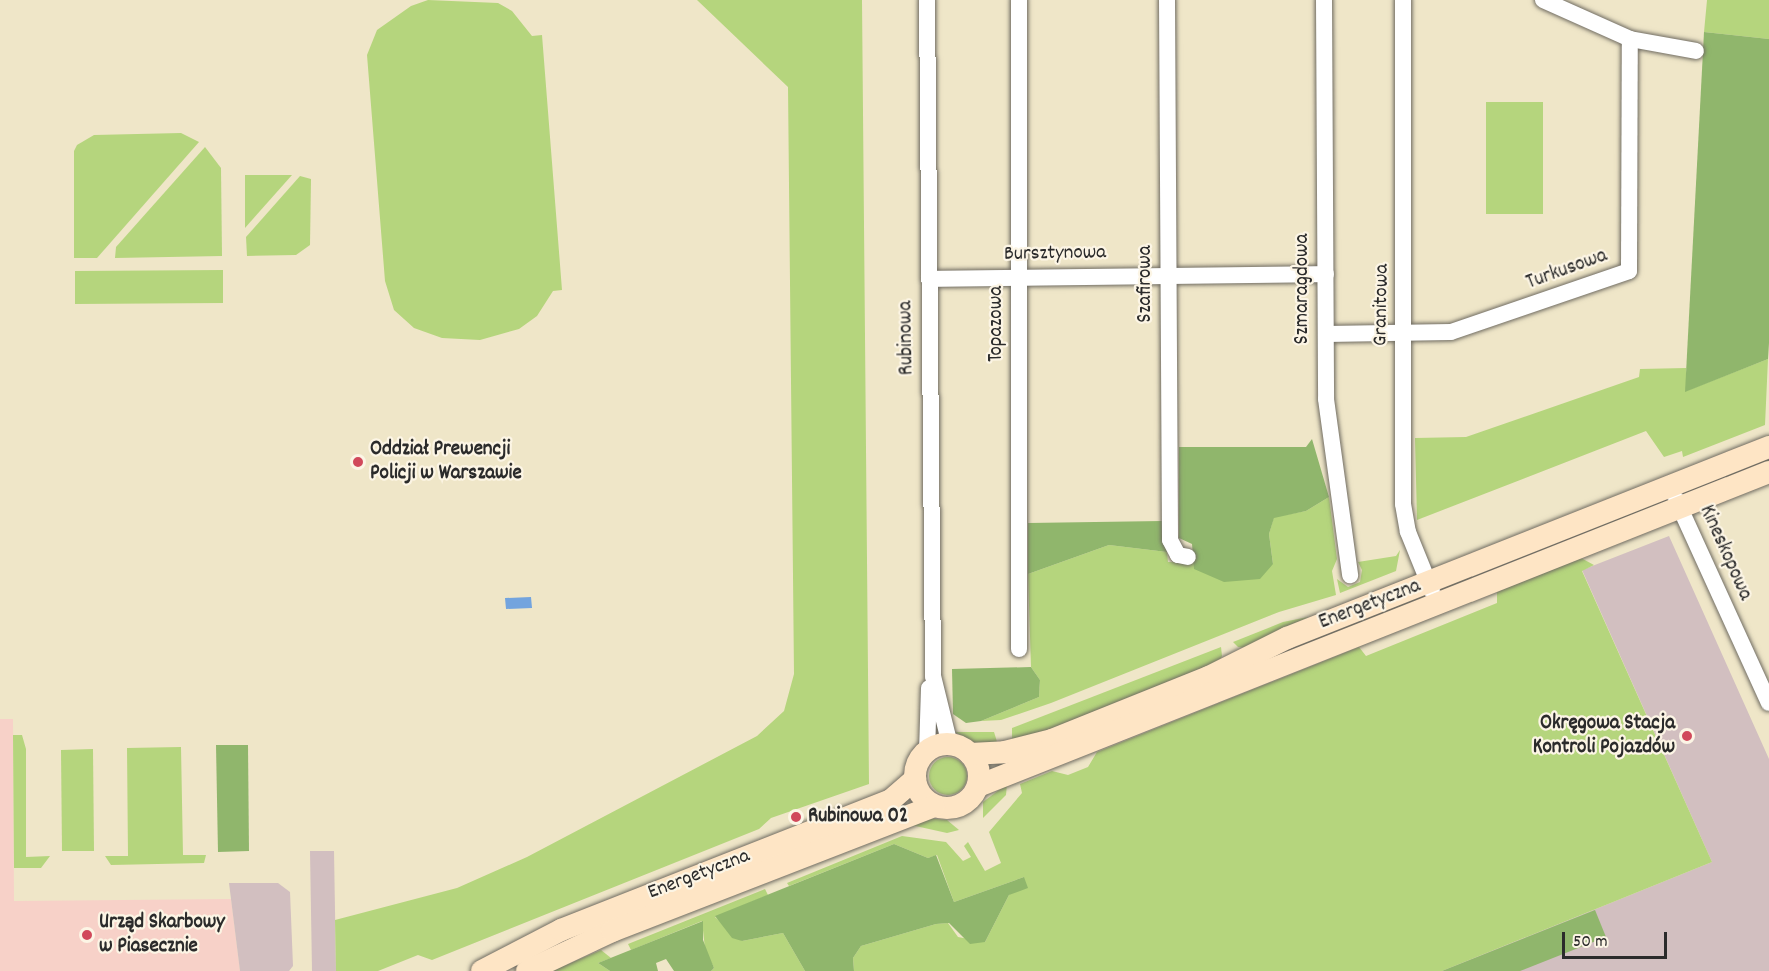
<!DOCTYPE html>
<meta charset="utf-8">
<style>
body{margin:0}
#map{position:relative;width:1769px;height:971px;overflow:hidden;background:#efe6c8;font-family:Dekko,sans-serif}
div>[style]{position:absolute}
.built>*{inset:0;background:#f7d1c8}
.industrial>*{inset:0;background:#d2bfc0}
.green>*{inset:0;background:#b5d57d}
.round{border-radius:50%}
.forest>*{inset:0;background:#90b66c}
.water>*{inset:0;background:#73a4de}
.roads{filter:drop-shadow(0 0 2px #706c62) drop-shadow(0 0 2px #706c62)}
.street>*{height:16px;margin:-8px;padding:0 8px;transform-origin:8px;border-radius:8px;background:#fff}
.secondary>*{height:22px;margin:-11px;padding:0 11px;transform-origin:11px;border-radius:11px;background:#fee5c5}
.secondary>.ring{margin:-11px;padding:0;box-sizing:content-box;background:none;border:22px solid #fee5c5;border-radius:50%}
.dots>*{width:16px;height:16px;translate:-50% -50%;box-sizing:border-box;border:3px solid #fcf5e5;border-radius:50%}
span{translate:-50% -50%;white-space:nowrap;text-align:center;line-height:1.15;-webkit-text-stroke:4.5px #fcf5e5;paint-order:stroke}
.street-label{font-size:21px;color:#2b2b2b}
.poi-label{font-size:21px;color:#2b2b2b;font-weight:700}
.left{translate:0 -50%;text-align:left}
.right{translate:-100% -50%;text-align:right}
.scale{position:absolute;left:1562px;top:932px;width:105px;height:27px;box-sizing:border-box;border:3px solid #2b2b2b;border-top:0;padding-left:8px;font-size:18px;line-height:21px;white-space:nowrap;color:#2b2b2b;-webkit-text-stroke:4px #fcf5e5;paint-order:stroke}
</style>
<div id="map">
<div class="built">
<i style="clip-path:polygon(0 719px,13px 719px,14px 901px,231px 899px,240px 971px,0 971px)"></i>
</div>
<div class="industrial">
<i style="clip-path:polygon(1669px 536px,1769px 759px,1769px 971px,1442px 971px,1712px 862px,1582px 570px)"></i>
<i style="clip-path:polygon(310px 851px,334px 851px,336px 971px,312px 971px)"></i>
<i style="clip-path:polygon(229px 883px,278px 883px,290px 892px,293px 966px,289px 971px,240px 971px)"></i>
</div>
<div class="green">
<i style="clip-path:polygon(428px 0,498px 3px,512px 11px,532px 36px,542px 35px,562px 290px,553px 291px,537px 316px,519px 329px,480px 340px,442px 338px,414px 328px,394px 310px,385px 281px,367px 55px,377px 30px,411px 6px)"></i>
<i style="clip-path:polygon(697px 0,862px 0,869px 784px,771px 818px,759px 829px,432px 960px,418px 955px,378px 971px,336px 971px,335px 920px,457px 888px,527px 857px,757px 736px,784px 711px,794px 674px,788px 87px)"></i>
<i style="clip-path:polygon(1707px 0,1769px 0,1769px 39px,1704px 32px)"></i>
<i style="clip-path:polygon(1486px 102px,1543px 102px,1543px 214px,1486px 214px)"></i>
<i style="clip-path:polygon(181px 133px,199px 142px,97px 258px,74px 258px,74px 151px,77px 145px,94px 135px)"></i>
<i style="clip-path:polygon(205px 147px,221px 168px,222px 256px,115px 258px,116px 247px)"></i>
<i style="clip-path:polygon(245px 175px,292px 175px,245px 228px)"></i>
<i style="clip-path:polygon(300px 176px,311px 179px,310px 245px,296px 255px,247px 256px,246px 237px)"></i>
<i style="clip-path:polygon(223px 270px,223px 303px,75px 304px,75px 271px)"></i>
<i style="clip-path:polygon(1768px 359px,1765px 425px,1683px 457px,1682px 451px,1664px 457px,1646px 431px,1417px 520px,1415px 438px,1466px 437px,1639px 377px,1640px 369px,1686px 368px,1686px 391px)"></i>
<i style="clip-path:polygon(1329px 497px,1337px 559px,1332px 571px,1336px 595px,1279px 612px,1051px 703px,1001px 720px,981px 721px,1039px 697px,1040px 680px,1031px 667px,1028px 574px,1109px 545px,1167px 552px,1168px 562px,1273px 564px,1269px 534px,1274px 517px,1306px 511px)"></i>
<i style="clip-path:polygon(1400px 550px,1396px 571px,1340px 593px,1337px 579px,1348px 587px,1360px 582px,1362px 570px,1358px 562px,1396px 556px)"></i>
<i style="clip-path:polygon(1581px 558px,1594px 565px,1582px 571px,1712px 862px,1442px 971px,854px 971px,853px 958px,861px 946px,936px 924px,948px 923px,958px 937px,985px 942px,1009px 895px,1024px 877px,954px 902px,937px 855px,928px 858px,894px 844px,789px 886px,787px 883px,902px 836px,946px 842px,963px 861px,971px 857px,964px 846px,968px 842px,985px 871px,1001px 863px,989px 832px,1022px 793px,1020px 784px,1052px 771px,1068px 775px,1088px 767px,1097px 752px,1359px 647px,1366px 656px,1497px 603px,1497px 592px)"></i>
<i style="clip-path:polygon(1308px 617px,1248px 648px,1238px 647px,1233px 642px,1283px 622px)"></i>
<i style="clip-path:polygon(1221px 647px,1222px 656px,1217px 665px,1012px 744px,1012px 728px)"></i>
<i style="clip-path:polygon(955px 732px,994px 732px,998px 745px,975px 743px)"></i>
<i style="clip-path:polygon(13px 735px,22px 735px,26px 749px,26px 857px,50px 856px,41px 868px,14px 868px)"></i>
<i style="clip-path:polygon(181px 747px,183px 855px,206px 855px,204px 863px,111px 865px,105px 856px,128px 856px,127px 748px)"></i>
<i style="clip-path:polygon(93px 749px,94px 851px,62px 851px,61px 750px)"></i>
<i class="round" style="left:929px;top:757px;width:38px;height:38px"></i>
<i style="clip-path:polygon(1007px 784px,1006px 795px,983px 818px,983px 802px)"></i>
<i style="clip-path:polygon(926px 818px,947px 820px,959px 830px,947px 833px,911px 825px)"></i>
<i style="clip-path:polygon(765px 889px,768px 895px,715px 917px,742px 941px,783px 933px,805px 971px,711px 971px,714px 968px,705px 949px,702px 921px,631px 950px,628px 944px)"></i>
<i style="clip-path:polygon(601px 950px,611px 958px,598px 963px,610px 971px,552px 971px)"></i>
</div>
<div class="forest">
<i style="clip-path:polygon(1704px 32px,1769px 39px,1769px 343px,1768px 359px,1685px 392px)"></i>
<i style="clip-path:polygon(1312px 439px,1329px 497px,1306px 511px,1274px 518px,1269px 534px,1273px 564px,1260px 579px,1224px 582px,1194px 569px,1192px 544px,1179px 538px,1179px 447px,1306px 447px)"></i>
<i style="clip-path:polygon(1162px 521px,1167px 552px,1109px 545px,1028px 574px,1028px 523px)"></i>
<i style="clip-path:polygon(1031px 667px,1040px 680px,1039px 697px,981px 721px,966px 723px,953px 714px,952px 669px)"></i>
<i style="clip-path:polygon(216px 745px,248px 745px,249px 851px,218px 852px)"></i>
<i style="clip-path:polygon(894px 844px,928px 858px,936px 855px,954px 902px,1024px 877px,1028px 888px,1009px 895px,985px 942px,970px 944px,949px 923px,936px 924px,861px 946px,853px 958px,854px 971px,805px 971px,783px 933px,742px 941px,732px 938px,715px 916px)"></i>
<i style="clip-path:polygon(1595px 910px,1606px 937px,1520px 971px,1442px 971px)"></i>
<i style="clip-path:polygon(703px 921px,703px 940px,714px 968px,711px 971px,674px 971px,666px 959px,656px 963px,658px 971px,610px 971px,598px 963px)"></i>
</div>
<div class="water">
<i style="clip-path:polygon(531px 597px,532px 608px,506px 609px,505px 598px)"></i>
</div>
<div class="roads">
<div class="street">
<i style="left:927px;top:0;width:676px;rotate:89.49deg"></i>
<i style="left:933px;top:676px;width:71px;rotate:76.2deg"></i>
<i style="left:1019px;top:0;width:649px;rotate:90deg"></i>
<i style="left:1167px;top:0;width:540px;rotate:89.68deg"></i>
<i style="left:1170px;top:540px;width:17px;rotate:62deg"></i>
<i style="left:1178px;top:555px;width:10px;rotate:11deg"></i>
<i style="left:1324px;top:0;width:399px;rotate:89.7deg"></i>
<i style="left:1326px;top:399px;width:178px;rotate:82.2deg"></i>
<i style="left:1403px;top:0;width:504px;rotate:90deg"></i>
<i style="left:1403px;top:504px;width:28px;rotate:80deg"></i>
<i style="left:1408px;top:532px;width:64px;rotate:67.9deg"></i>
<i style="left:1543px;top:0;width:95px;rotate:24.1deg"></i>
<i style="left:1630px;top:39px;width:67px;rotate:10.3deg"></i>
<i style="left:929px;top:279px;width:397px;rotate:-0.7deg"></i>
<i style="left:1326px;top:334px;width:125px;rotate:-0.9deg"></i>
<i style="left:1451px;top:332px;width:188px;rotate:-18.9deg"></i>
<i style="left:1629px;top:271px;width:232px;rotate:-89.8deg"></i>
<i style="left:1676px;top:499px;width:224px;rotate:65.5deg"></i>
<i style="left:927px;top:752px;width:64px;rotate:-88.2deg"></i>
</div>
<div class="secondary">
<i class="ring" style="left:915px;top:744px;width:42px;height:42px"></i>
<i style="left:970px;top:754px;width:35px;rotate:-3deg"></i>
<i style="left:1005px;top:752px;width:49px;rotate:-14.3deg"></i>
<i style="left:1052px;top:740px;width:169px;rotate:-21.9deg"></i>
<i style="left:1209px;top:677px;width:87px;rotate:-26.6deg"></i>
<i style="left:1287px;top:638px;width:518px;rotate:-21.62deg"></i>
<i style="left:978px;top:786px;width:851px;rotate:-21.65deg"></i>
<i style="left:482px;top:971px;width:89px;rotate:-27.4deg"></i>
<i style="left:561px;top:930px;width:355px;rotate:-21.5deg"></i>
<i style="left:891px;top:800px;width:32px;rotate:-41deg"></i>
<i style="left:527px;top:971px;width:94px;rotate:-25.2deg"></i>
<i style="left:612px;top:931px;width:345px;rotate:-21.2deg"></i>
</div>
</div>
<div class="dots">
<i style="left:358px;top:462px;background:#d1495b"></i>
<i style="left:1687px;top:736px;background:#d1495b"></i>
<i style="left:796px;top:817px;background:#d1495b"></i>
<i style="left:87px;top:935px;background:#d1495b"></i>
</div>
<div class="street-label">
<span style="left:1055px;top:254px;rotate:-1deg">Bursztynowa</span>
<span style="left:1567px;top:270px;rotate:-20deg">Turkusowa</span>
<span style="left:1146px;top:284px;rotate:-90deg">Szafirowa</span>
<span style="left:1303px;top:289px;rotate:-90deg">Szmaragdowa</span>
<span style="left:1382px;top:305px;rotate:-89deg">Granitowa</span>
<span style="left:997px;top:324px;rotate:-90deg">Topazowa</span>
<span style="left:907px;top:338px;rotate:-91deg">Rubinowa</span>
<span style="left:1725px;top:553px;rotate:66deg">Kineskopowa</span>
<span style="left:1370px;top:605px;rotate:-21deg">Energetyczna</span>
<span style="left:699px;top:875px;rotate:-21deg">Energetyczna</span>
</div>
<div class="poi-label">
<span class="left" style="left:370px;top:462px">Oddział Prewencji<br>Policji w Warszawie</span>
<span class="right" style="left:1675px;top:736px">Okręgowa Stacja<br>Kontroli Pojazdów</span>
<span class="left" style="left:808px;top:817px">Rubinowa 02</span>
<span class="left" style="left:99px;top:935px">Urząd Skarbowy<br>w Piasecznie</span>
</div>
<div class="scale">50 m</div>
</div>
